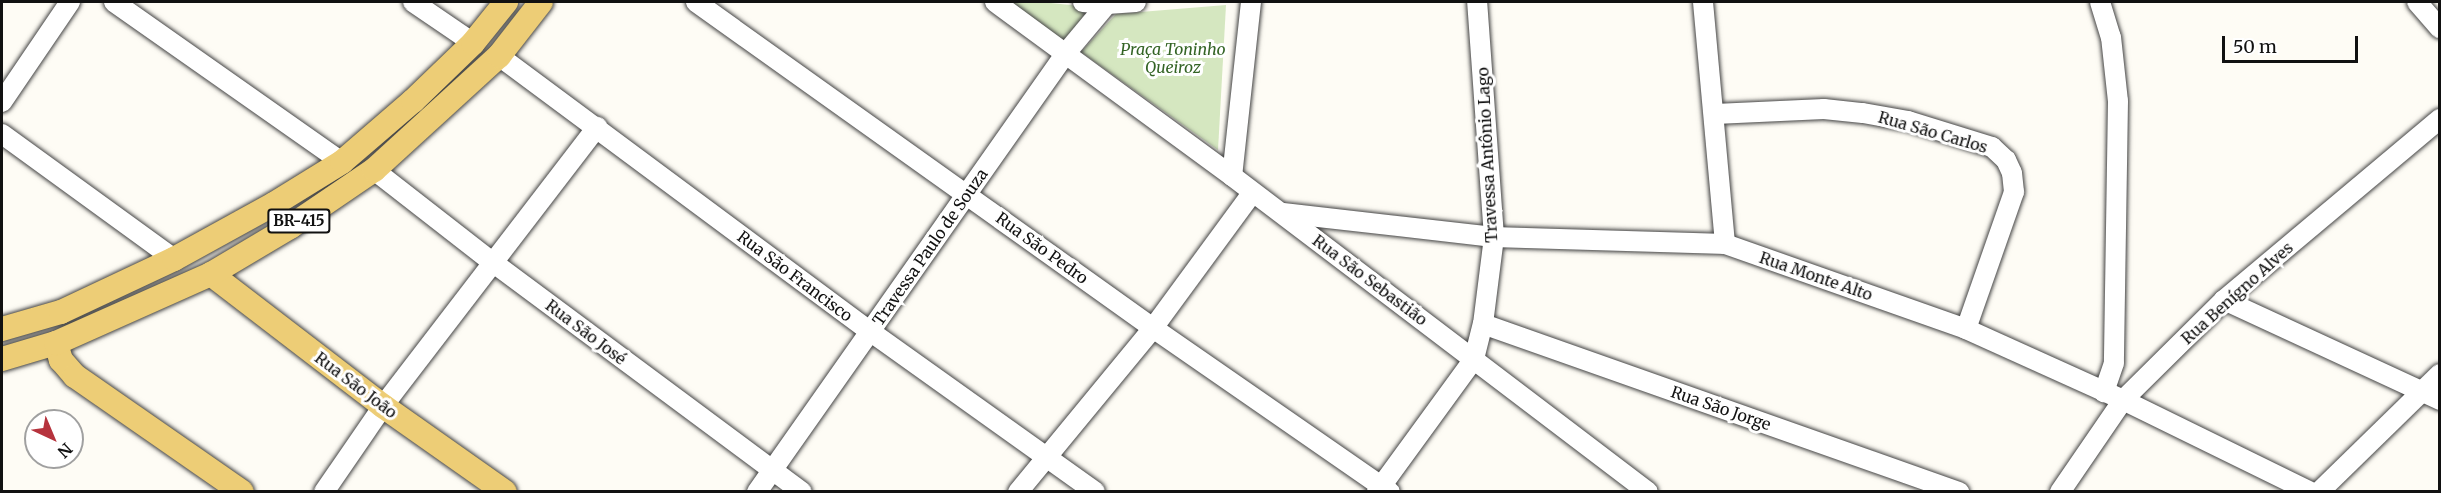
<!DOCTYPE html>
<meta charset="utf-8">
<style>
body{margin:0}
#map{position:relative;width:2441px;height:493px;overflow:hidden;background:#fefcf5;font-family:Merriweather,serif}
div>[style]{position:absolute}
.green>*{inset:0;background:#d5e7c0}
.roads{filter:drop-shadow(0 0 2px #444) drop-shadow(0 0 2px #444)}
.minor>*{height:20px;margin:-10px;padding:0 10px;transform-origin:10px;border-radius:10px;background:#fff}
.major>*{height:24px;margin:-12px;padding:0 12px;transform-origin:12px;border-radius:12px;background:#edcd76}
span{translate:-50% -50%;white-space:nowrap;text-align:center;line-height:1.15;-webkit-text-stroke:6px #fff;paint-order:stroke}
.shield-label span{padding:2px 4px;background:#fff;border:2px solid;border-radius:4px;-webkit-text-stroke-width:0}
.shield-label{font-size:15px;color:#111;font-weight:700}
.park-label{font-size:16px;color:#346425;font-style:italic}
.street-label{font-size:16px;color:#111}
.frame{position:absolute;inset:0;border:3px solid #111;pointer-events:none}
.north{position:absolute;left:24px;top:409px;width:60px;height:60px;box-sizing:border-box;background:#fff;border:2px solid #a0a0a0;border-radius:50%;rotate:136deg;font-size:16px;font-weight:700;line-height:24px;text-align:center;color:#111}
.north::after{content:'';display:block;margin:auto;width:21px;height:27px;background:#b6333d;clip-path:polygon(50% 0,100% 100%,50% 72%,0 100%)}
.scale{position:absolute;left:2222px;top:36px;width:136px;height:27px;box-sizing:border-box;border:3px solid #111;border-top:0;padding-left:8px;font-size:18px;line-height:21px;white-space:nowrap;color:#111;-webkit-text-stroke:4px #fff;paint-order:stroke}
</style>
<div id="map">
<div class="green">
<i style="clip-path:polygon(1003px 2px,1041px 2px,1080px 6px,1085px 13px,1064px 45px)"></i>
<i style="clip-path:polygon(1226px 5px,1218px 150px,1081px 52px,1116px 14px)"></i>
</div>
<div class="roads">
<div class="minor">
<i style="left:114px;top:2px;width:279px;rotate:35.1deg"></i>
<i style="left:413px;top:2px;width:73px;rotate:34.3deg"></i>
<i style="left:696px;top:2px;width:561px;rotate:35.5deg"></i>
<i style="left:1153px;top:328px;width:288px;rotate:34.7deg"></i>
<i style="left:995px;top:2px;width:294px;rotate:36.3deg"></i>
<i style="left:1083px;top:2px;width:24px;rotate:5deg"></i>
<i style="left:1107px;top:4px;width:29px;rotate:-4deg"></i>
<i style="left:1251px;top:2px;width:175px;rotate:96.2deg"></i>
<i style="left:1232px;top:176px;width:522px;rotate:37.22deg"></i>
<i style="left:1703px;top:2px;width:243px;rotate:84.8deg"></i>
<i style="left:2100px;top:2px;width:37px;rotate:73deg"></i>
<i style="left:2111px;top:37px;width:64px;rotate:83.8deg"></i>
<i style="left:2118px;top:101px;width:262px;rotate:90.9deg"></i>
<i style="left:2114px;top:363px;width:31px;rotate:109deg"></i>
<i style="left:2417px;top:2px;width:35px;rotate:49deg"></i>
<i style="left:499px;top:56px;width:463px;rotate:36.6deg"></i>
<i style="left:871px;top:332px;width:275px;rotate:35.5deg"></i>
<i style="left:2px;top:102px;width:121px;rotate:-55.8deg"></i>
<i style="left:1715px;top:114px;width:109px;rotate:-2.6deg"></i>
<i style="left:1824px;top:109px;width:39px;rotate:6deg"></i>
<i style="left:1863px;top:113px;width:46px;rotate:10.1deg"></i>
<i style="left:1908px;top:121px;width:88px;rotate:17.2deg"></i>
<i style="left:1992px;top:147px;width:19px;rotate:43deg"></i>
<i style="left:2006px;top:160px;width:14px;rotate:65deg"></i>
<i style="left:2012px;top:173px;width:19px;rotate:84deg"></i>
<i style="left:2014px;top:192px;width:145px;rotate:109.3deg"></i>
<i style="left:2px;top:134px;width:213px;rotate:36deg"></i>
<i style="left:374px;top:170px;width:148px;rotate:37.9deg"></i>
<i style="left:491px;top:261px;width:387px;rotate:36.6deg"></i>
<i style="left:1283px;top:213px;width:212px;rotate:6.5deg"></i>
<i style="left:1494px;top:237px;width:231px;rotate:1.7deg"></i>
<i style="left:1725px;top:244px;width:256px;rotate:19.4deg"></i>
<i style="left:1966px;top:329px;width:172px;rotate:24.3deg"></i>
<i style="left:2123px;top:400px;width:209px;rotate:26.1deg"></i>
<i style="left:2224px;top:300px;width:238px;rotate:24.8deg"></i>
<i style="left:1483px;top:324px;width:505px;rotate:19.44deg"></i>
<i style="left:324px;top:492px;width:104px;rotate:-55.5deg"></i>
<i style="left:383px;top:406px;width:352px;rotate:-52.5deg"></i>
<i style="left:757px;top:492px;width:537px;rotate:-54.86deg"></i>
<i style="left:1066px;top:53px;width:64px;rotate:-50.1deg"></i>
<i style="left:1018px;top:492px;width:212px;rotate:-50.5deg"></i>
<i style="left:1153px;top:328px;width:167px;rotate:-53.7deg"></i>
<i style="left:1377px;top:492px;width:165px;rotate:-53.9deg"></i>
<i style="left:1474px;top:359px;width:36px;rotate:-76deg"></i>
<i style="left:1483px;top:324px;width:88px;rotate:-82.8deg"></i>
<i style="left:1494px;top:237px;width:236px;rotate:-94.1deg"></i>
<i style="left:2060px;top:492px;width:112px;rotate:-55.6deg"></i>
<i style="left:2123px;top:400px;width:142px;rotate:-44.7deg"></i>
<i style="left:2224px;top:300px;width:282px;rotate:-40deg"></i>
<i style="left:2319px;top:492px;width:169px;rotate:-44.3deg"></i>
</div>
<div class="major">
<i style="left:211px;top:274px;width:217px;rotate:37.5deg"></i>
<i style="left:383px;top:406px;width:149px;rotate:35.2deg"></i>
<i style="left:2px;top:329px;width:61px;rotate:-16.1deg"></i>
<i style="left:61px;top:312px;width:125px;rotate:-25.1deg"></i>
<i style="left:174px;top:259px;width:114px;rotate:-28.8deg"></i>
<i style="left:274px;top:204px;width:80px;rotate:-31.7deg"></i>
<i style="left:342px;top:162px;width:94px;rotate:-40.7deg"></i>
<i style="left:413px;top:101px;width:83px;rotate:-44deg"></i>
<i style="left:473px;top:43px;width:53px;rotate:-51.2deg"></i>
<i style="left:56px;top:343px;width:18px;rotate:74deg"></i>
<i style="left:61px;top:360px;width:21px;rotate:49deg"></i>
<i style="left:75px;top:376px;width:203px;rotate:34.8deg"></i>
<i style="left:2px;top:359px;width:56px;rotate:-16.5deg"></i>
<i style="left:56px;top:343px;width:170px;rotate:-24deg"></i>
<i style="left:211px;top:274px;width:92px;rotate:-30.7deg"></i>
<i style="left:290px;top:227px;width:102px;rotate:-34.2deg"></i>
<i style="left:374px;top:170px;width:169px;rotate:-42.4deg"></i>
<i style="left:499px;top:56px;width:68px;rotate:-52.1deg"></i>
</div>
</div>
<div class="shield-label">
<span style="left:299px;top:221px">BR-415</span>
</div>
<div class="park-label">
<span style="left:1173px;top:58px">Praça Toninho<br>Queiroz</span>
</div>
<div class="street-label">
<span style="left:1933px;top:132px;rotate:16deg">Rua São Carlos</span>
<span style="left:1487px;top:155px;rotate:-93deg">Travessa Antônio Lago</span>
<span style="left:930px;top:247px;rotate:-55deg">Travessa Paulo de Souza</span>
<span style="left:1042px;top:248px;rotate:36deg">Rua São Pedro</span>
<span style="left:795px;top:276px;rotate:37deg">Rua São Francisco</span>
<span style="left:1816px;top:276px;rotate:19deg">Rua Monte Alto</span>
<span style="left:1370px;top:280px;rotate:37deg">Rua São Sebastião</span>
<span style="left:2237px;top:293px;rotate:-42deg">Rua Benígno Alves</span>
<span style="left:586px;top:332px;rotate:37deg">Rua São José</span>
<span style="left:356px;top:385px;rotate:37deg">Rua São João</span>
<span style="left:1721px;top:408px;rotate:19deg">Rua São Jorge</span>
</div>
<div class="frame"></div>
<div class="north">N</div>
<div class="scale">50 m</div>
</div>
